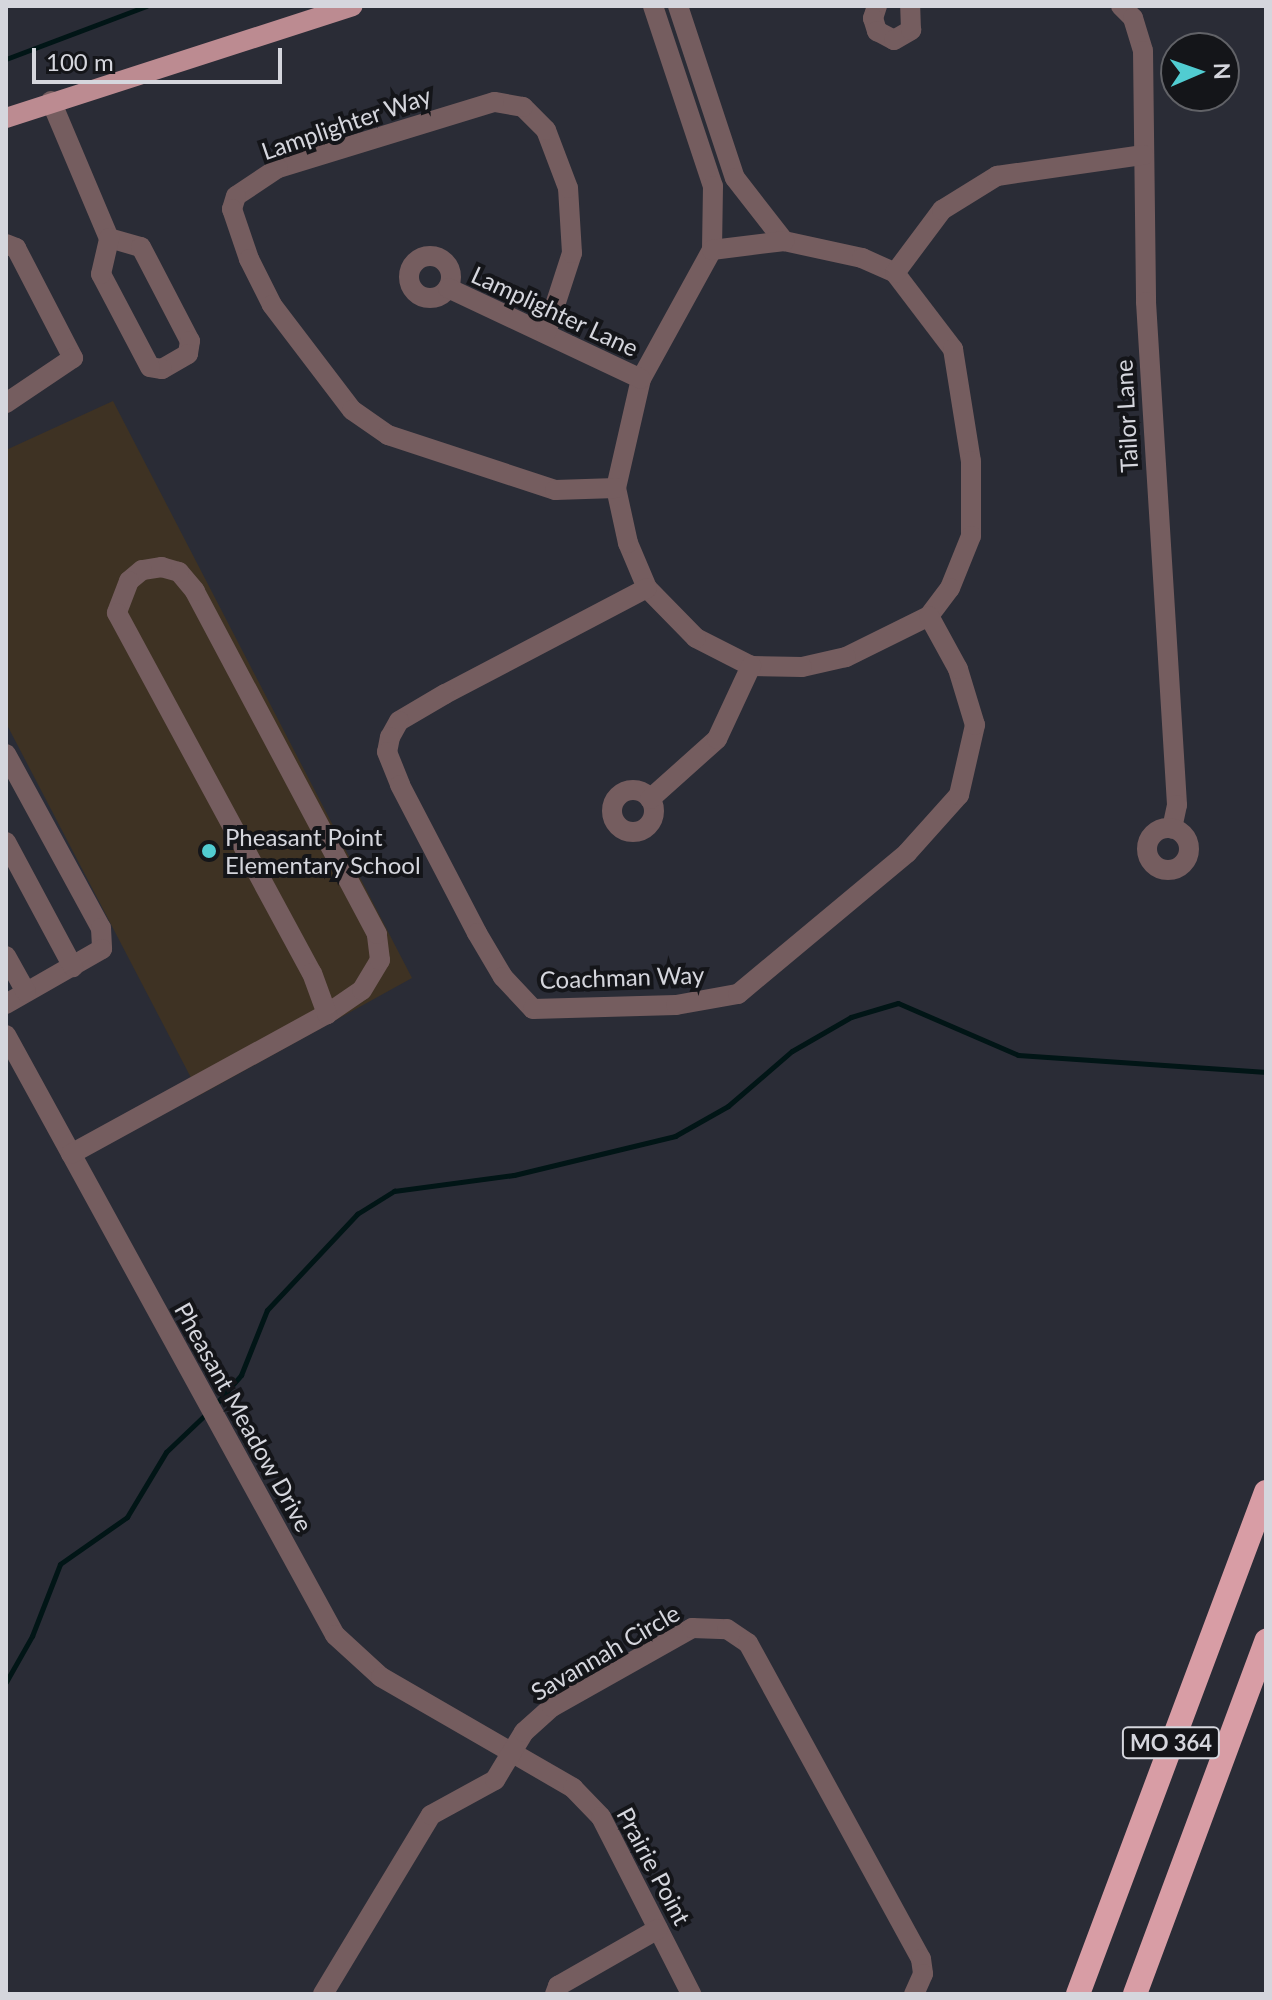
<!DOCTYPE html>
<style>
body{margin:0}
#map{position:relative;width:1272px;height:2000px;overflow:hidden;background:#2a2c36;font-family:Lato,sans-serif}
div>[style]{position:absolute}
.education>*{inset:0;background:#3e3223}
.stream>*{height:5px;margin:-2.5px;padding:0 2.5px;transform-origin:2.5px;border-radius:2.5px;background:#011516}
.minor>*{height:20px;margin:-10px;padding:0 10px;transform-origin:10px;border-radius:10px;background:#755d5f}
.minor>.ring{margin:-10px;padding:0;box-sizing:content-box;background:none;border:20px solid #755d5f;border-radius:50%}
.major>*{height:20px;margin:-10px;padding:0 10px;transform-origin:10px;border-radius:10px;background:#bc8b91}
.highway>*{height:24px;margin:-12px;padding:0 12px;transform-origin:12px;border-radius:12px;background:#d89da5}
.dots>*{width:22px;height:22px;translate:-50% -50%;box-sizing:border-box;border:4px solid #141519;border-radius:50%}
span{translate:-50% -50%;white-space:nowrap;text-align:center;line-height:1.15;-webkit-text-stroke:8px #141519;paint-order:stroke}
.shield-label span{padding:2px 6px;background:#141519;border:2px solid;border-radius:6px;-webkit-text-stroke-width:0}
.shield-label{font-size:22px;color:#d5d6dd;font-weight:700}
.street-label{font-size:24px;color:#d5d6dd}
.poi-label{font-size:24px;color:#d5d6dd}
.left{translate:0 -50%;text-align:left}
.frame{position:absolute;inset:0;border:8px solid #d5d6dd;pointer-events:none}
.north{position:absolute;left:1160px;top:32px;width:80px;height:80px;box-sizing:border-box;background:#141519;border:2px solid #616267;border-radius:50%;rotate:88deg;font-size:22px;font-weight:700;line-height:32px;text-align:center;color:#d5d6dd}
.north::after{content:'';display:block;margin:auto;width:28px;height:36px;background:#51ccd1;clip-path:polygon(50% 0,100% 100%,50% 72%,0 100%)}
.scale{position:absolute;left:32px;top:48px;width:250px;height:36px;box-sizing:border-box;border:4px solid #d5d6dd;border-top:0;padding-left:10px;font-size:24px;line-height:28px;white-space:nowrap;color:#d5d6dd;-webkit-text-stroke:6px #141519;paint-order:stroke}
</style>
<div id="map">
<div class="education">
<i style="clip-path:polygon(113px 401px,412px 978px,200px 1095px,6px 723px,6px 450px)"></i>
</div>
<div class="stream">
<i style="left:6px;top:59px;width:150px;rotate:-20.7deg"></i>
<i style="left:215px;top:1405px;width:40px;rotate:-49deg"></i>
<i style="left:241px;top:1375px;width:70px;rotate:-68.2deg"></i>
<i style="left:267px;top:1310px;width:132px;rotate:-46.8deg"></i>
<i style="left:357px;top:1214px;width:44px;rotate:-31.9deg"></i>
<i style="left:394px;top:1191px;width:121px;rotate:-7.6deg"></i>
<i style="left:514px;top:1175px;width:166px;rotate:-13.6deg"></i>
<i style="left:675px;top:1136px;width:61px;rotate:-29.5deg"></i>
<i style="left:728px;top:1106px;width:84px;rotate:-40.7deg"></i>
<i style="left:792px;top:1051px;width:68px;rotate:-30deg"></i>
<i style="left:851px;top:1017px;width:49px;rotate:-16.6deg"></i>
<i style="left:898px;top:1003px;width:131px;rotate:23.4deg"></i>
<i style="left:1018px;top:1055px;width:249px;rotate:3.9deg"></i>
<i style="left:6px;top:1682px;width:53px;rotate:-60.5deg"></i>
<i style="left:32px;top:1636px;width:77px;rotate:-68.7deg"></i>
<i style="left:60px;top:1564px;width:82px;rotate:-35deg"></i>
<i style="left:127px;top:1517px;width:76px;rotate:-59deg"></i>
<i style="left:166px;top:1452px;width:58px;rotate:-43.6deg"></i>
</div>
<div class="minor">
<i style="left:653px;top:6px;width:190px;rotate:71.6deg"></i>
<i style="left:713px;top:186px;width:64px;rotate:90.9deg"></i>
<i style="left:678px;top:6px;width:181px;rotate:71.7deg"></i>
<i style="left:735px;top:178px;width:80px;rotate:52.1deg"></i>
<i style="left:877px;top:6px;width:13px;rotate:108deg"></i>
<i style="left:873px;top:18px;width:14px;rotate:73deg"></i>
<i style="left:877px;top:31px;width:19px;rotate:28deg"></i>
<i style="left:894px;top:40px;width:20px;rotate:-30deg"></i>
<i style="left:911px;top:30px;width:24px;rotate:-92deg"></i>
<i style="left:1121px;top:6px;width:17px;rotate:45deg"></i>
<i style="left:1133px;top:18px;width:34px;rotate:73deg"></i>
<i style="left:1143px;top:51px;width:251px;rotate:89.3deg"></i>
<i style="left:1146px;top:302px;width:504px;rotate:86.47deg"></i>
<i style="left:1177px;top:805px;width:24px;rotate:102deg"></i>
<i style="left:51px;top:101px;width:149px;rotate:67.1deg"></i>
<i style="left:109px;top:238px;width:33px;rotate:16deg"></i>
<i style="left:141px;top:247px;width:106px;rotate:62.5deg"></i>
<i style="left:190px;top:341px;width:13px;rotate:99deg"></i>
<i style="left:188px;top:354px;width:30px;rotate:150deg"></i>
<i style="left:162px;top:369px;width:12px;rotate:-171deg"></i>
<i style="left:150px;top:367px;width:105px;rotate:-117.8deg"></i>
<i style="left:101px;top:274px;width:37px;rotate:-77deg"></i>
<i style="left:784px;top:241px;width:80px;rotate:12.3deg"></i>
<i style="left:862px;top:258px;width:36px;rotate:24deg"></i>
<i style="left:895px;top:273px;width:96px;rotate:52.7deg"></i>
<i style="left:953px;top:349px;width:113px;rotate:80.9deg"></i>
<i style="left:971px;top:461px;width:75px;rotate:90deg"></i>
<i style="left:971px;top:536px;width:56px;rotate:112deg"></i>
<i style="left:950px;top:588px;width:35px;rotate:127deg"></i>
<i style="left:929px;top:616px;width:93px;rotate:153.7deg"></i>
<i style="left:846px;top:657px;width:45px;rotate:167.2deg"></i>
<i style="left:802px;top:667px;width:51px;rotate:-178.9deg"></i>
<i style="left:751px;top:666px;width:62px;rotate:-153deg"></i>
<i style="left:696px;top:638px;width:70px;rotate:-134.4deg"></i>
<i style="left:647px;top:588px;width:49px;rotate:-112.9deg"></i>
<i style="left:628px;top:543px;width:56px;rotate:-102.3deg"></i>
<i style="left:616px;top:488px;width:112px;rotate:-77.1deg"></i>
<i style="left:641px;top:379px;width:147px;rotate:-61.2deg"></i>
<i style="left:712px;top:250px;width:73px;rotate:-7.1deg"></i>
<i style="left:6px;top:244px;width:11px;rotate:22deg"></i>
<i style="left:16px;top:248px;width:124px;rotate:62.6deg"></i>
<i style="left:73px;top:358px;width:81px;rotate:146.1deg"></i>
<i class="ring" style="left:409px;top:256px;width:22px;height:22px"></i>
<i style="left:895px;top:273px;width:79px;rotate:-53.3deg"></i>
<i style="left:942px;top:210px;width:65px;rotate:-31.7deg"></i>
<i style="left:997px;top:176px;width:148px;rotate:-8.2deg"></i>
<i style="left:448px;top:288px;width:213px;rotate:25.2deg"></i>
<i style="left:546px;top:333px;width:84px;rotate:-72deg"></i>
<i style="left:572px;top:253px;width:65px;rotate:-93.5deg"></i>
<i style="left:568px;top:188px;width:62px;rotate:-110.8deg"></i>
<i style="left:546px;top:130px;width:33px;rotate:-135deg"></i>
<i style="left:523px;top:107px;width:29px;rotate:-170deg"></i>
<i style="left:494px;top:102px;width:226px;rotate:163deg"></i>
<i style="left:278px;top:168px;width:50px;rotate:146.3deg"></i>
<i style="left:236px;top:196px;width:14px;rotate:107deg"></i>
<i style="left:232px;top:209px;width:53px;rotate:71.2deg"></i>
<i style="left:249px;top:259px;width:51px;rotate:63.4deg"></i>
<i style="left:272px;top:305px;width:132px;rotate:52.7deg"></i>
<i style="left:352px;top:410px;width:44px;rotate:34.8deg"></i>
<i style="left:388px;top:435px;width:176px;rotate:18.2deg"></i>
<i style="left:555px;top:490px;width:61px;rotate:-1.9deg"></i>
<i style="left:647px;top:588px;width:228px;rotate:152.3deg"></i>
<i style="left:445px;top:694px;width:53px;rotate:149.6deg"></i>
<i style="left:399px;top:721px;width:18px;rotate:119deg"></i>
<i style="left:390px;top:737px;width:15px;rotate:101deg"></i>
<i style="left:387px;top:752px;width:35px;rotate:68deg"></i>
<i style="left:400px;top:785px;width:167px;rotate:62.5deg"></i>
<i style="left:477px;top:933px;width:51px;rotate:59.4deg"></i>
<i style="left:503px;top:977px;width:44px;rotate:46.8deg"></i>
<i style="left:533px;top:1009px;width:143px;rotate:-1.6deg"></i>
<i style="left:676px;top:1005px;width:63px;rotate:-10.1deg"></i>
<i style="left:738px;top:994px;width:220px;rotate:-39.8deg"></i>
<i style="left:907px;top:853px;width:78px;rotate:-48.1deg"></i>
<i style="left:959px;top:795px;width:72px;rotate:-77.1deg"></i>
<i style="left:975px;top:725px;width:59px;rotate:-106.9deg"></i>
<i style="left:958px;top:669px;width:60px;rotate:-118.7deg"></i>
<i style="left:6px;top:754px;width:198px;rotate:61.4deg"></i>
<i style="left:101px;top:928px;width:21px;rotate:87deg"></i>
<i style="left:102px;top:949px;width:111px;rotate:150.2deg"></i>
<i class="ring" style="left:612px;top:790px;width:22px;height:22px"></i>
<i style="left:650px;top:799px;width:90px;rotate:-41.8deg"></i>
<i style="left:717px;top:739px;width:81px;rotate:-65deg"></i>
<i class="ring" style="left:1147px;top:828px;width:22px;height:22px"></i>
<i style="left:6px;top:842px;width:142px;rotate:61.8deg"></i>
<i style="left:6px;top:956px;width:41px;rotate:60.9deg"></i>
<i style="left:6px;top:1035px;width:684px;rotate:61.26deg"></i>
<i style="left:335px;top:1635px;width:62px;rotate:42.4deg"></i>
<i style="left:381px;top:1677px;width:222px;rotate:30deg"></i>
<i style="left:573px;top:1788px;width:40px;rotate:46deg"></i>
<i style="left:601px;top:1817px;width:199px;rotate:63deg"></i>
<i style="left:71px;top:1154px;width:292px;rotate:-28.7deg"></i>
<i style="left:327px;top:1014px;width:42px;rotate:-34.4deg"></i>
<i style="left:362px;top:990px;width:35px;rotate:-59deg"></i>
<i style="left:380px;top:960px;width:26px;rotate:-97deg"></i>
<i style="left:377px;top:934px;width:388px;rotate:-118deg"></i>
<i style="left:195px;top:591px;width:25px;rotate:-130deg"></i>
<i style="left:179px;top:572px;width:18px;rotate:-164deg"></i>
<i style="left:162px;top:567px;width:20px;rotate:171deg"></i>
<i style="left:142px;top:570px;width:17px;rotate:140deg"></i>
<i style="left:129px;top:581px;width:34px;rotate:111deg"></i>
<i style="left:117px;top:613px;width:409px;rotate:61.6deg"></i>
<i style="left:312px;top:973px;width:44px;rotate:69.9deg"></i>
<i style="left:323px;top:1994px;width:209px;rotate:-58.9deg"></i>
<i style="left:431px;top:1815px;width:73px;rotate:-28.7deg"></i>
<i style="left:495px;top:1780px;width:56px;rotate:-58.9deg"></i>
<i style="left:524px;top:1732px;width:38px;rotate:-42deg"></i>
<i style="left:552px;top:1707px;width:161px;rotate:-29.4deg"></i>
<i style="left:692px;top:1628px;width:35px;rotate:2deg"></i>
<i style="left:727px;top:1629px;width:25px;rotate:34deg"></i>
<i style="left:748px;top:1643px;width:360px;rotate:61.3deg"></i>
<i style="left:921px;top:1959px;width:15px;rotate:82deg"></i>
<i style="left:923px;top:1974px;width:22px;rotate:114deg"></i>
<i style="left:555px;top:1994px;width:9px;rotate:-69deg"></i>
<i style="left:558px;top:1986px;width:115px;rotate:-29.7deg"></i>
</div>
<div class="major">
<i style="left:6px;top:118px;width:364px;rotate:-17.9deg"></i>
</div>
<div class="highway">
<i style="left:1078px;top:1994px;width:536px;rotate:-69.47deg"></i>
<i style="left:1135px;top:1994px;width:377px;rotate:-69.6deg"></i>
</div>
<div class="dots">
<i style="left:209px;top:851px;background:#51ccd1"></i>
</div>
<div class="shield-label">
<span style="left:1171px;top:1743px">MO 364</span>
</div>
<div class="street-label">
<span style="left:346px;top:123px;rotate:-19deg">Lamplighter Way</span>
<span style="left:555px;top:311px;rotate:25deg">Lamplighter Lane</span>
<span style="left:1126px;top:416px;rotate:-93deg">Tailor Lane</span>
<span style="left:622px;top:977px;rotate:-2deg">Coachman Way</span>
<span style="left:244px;top:1417px;rotate:61deg">Pheasant Meadow Drive</span>
<span style="left:605px;top:1652px;rotate:-30deg">Savannah Circle</span>
<span style="left:654px;top:1866px;rotate:62deg">Prairie Point</span>
</div>
<div class="poi-label">
<span class="left" style="left:225px;top:851px">Pheasant Point<br>Elementary School</span>
</div>
<div class="frame"></div>
<div class="north">N</div>
<div class="scale">100 m</div>
</div>
